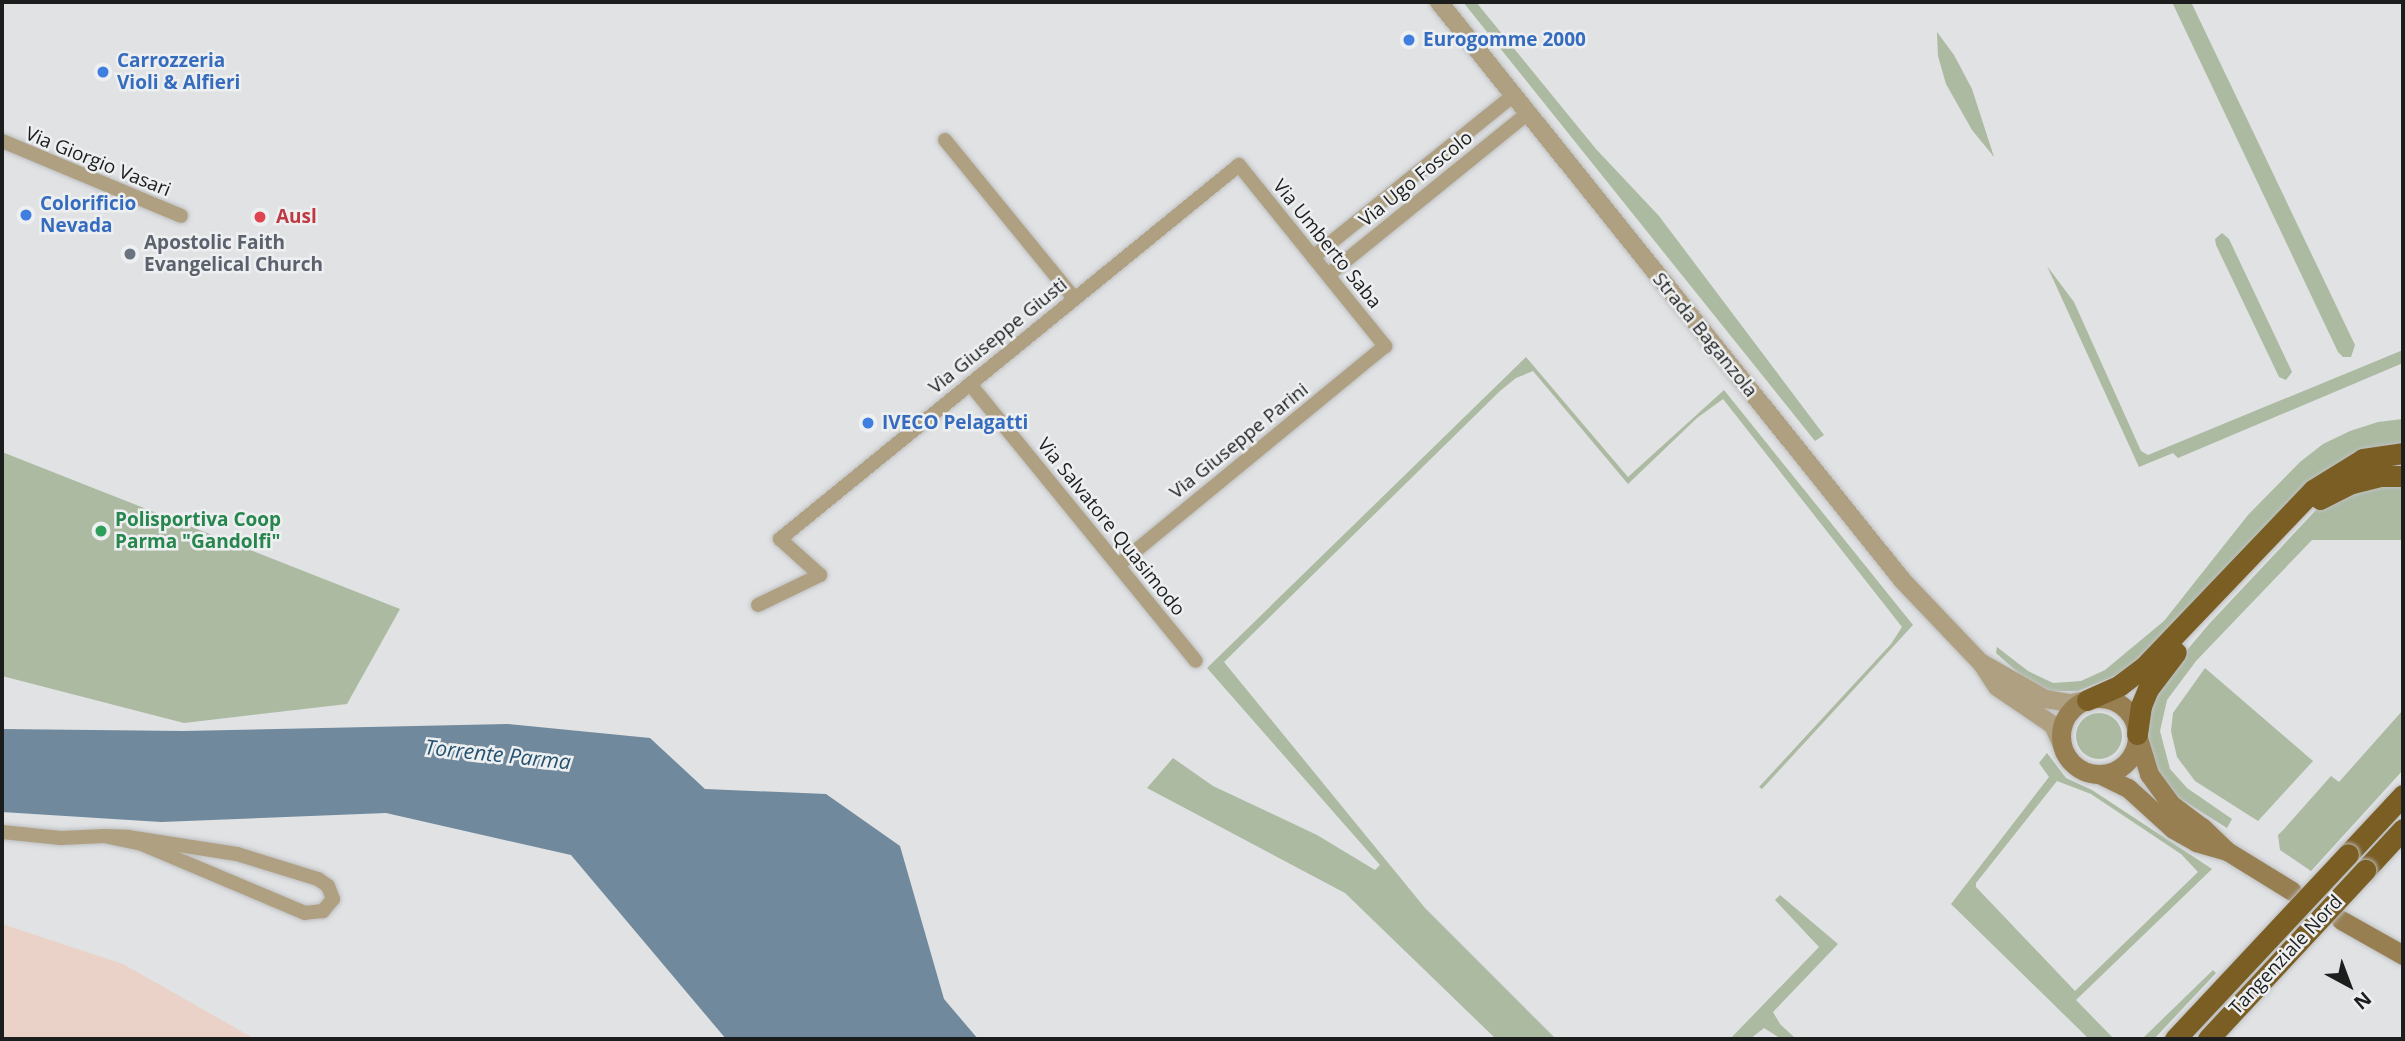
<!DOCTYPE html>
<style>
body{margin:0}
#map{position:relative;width:2405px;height:1041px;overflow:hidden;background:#e0e2e4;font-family:"Open Sans",sans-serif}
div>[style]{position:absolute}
.industrial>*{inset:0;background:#ead2c8}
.green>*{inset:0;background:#abbaa1}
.round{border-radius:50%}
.water>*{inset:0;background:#70899d}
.roads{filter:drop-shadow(0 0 2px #bdbfc0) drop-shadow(0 0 2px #bdbfc0)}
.minor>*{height:14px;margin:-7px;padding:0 7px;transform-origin:7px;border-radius:7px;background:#b0a082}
.tertiary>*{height:18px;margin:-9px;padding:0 9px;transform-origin:9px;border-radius:9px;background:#b0a082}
.secondary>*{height:19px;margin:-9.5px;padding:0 9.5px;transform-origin:9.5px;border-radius:9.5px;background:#977f52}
.secondary>.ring{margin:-9.5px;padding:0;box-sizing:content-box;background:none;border:19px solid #977f52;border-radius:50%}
.trunk>*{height:21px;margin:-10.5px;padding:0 10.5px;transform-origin:10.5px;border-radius:10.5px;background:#7a5e24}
.bridges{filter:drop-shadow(0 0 2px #bdbfc0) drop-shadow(0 0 2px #bdbfc0)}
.trunk-bridge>*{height:21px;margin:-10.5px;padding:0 10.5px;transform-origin:10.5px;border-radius:10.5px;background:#7a5e24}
.dots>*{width:19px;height:19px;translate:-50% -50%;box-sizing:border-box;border:4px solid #edeff1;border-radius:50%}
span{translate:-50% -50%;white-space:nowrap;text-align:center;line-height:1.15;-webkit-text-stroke:5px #edeff1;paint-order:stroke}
.shop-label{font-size:19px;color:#366cbe;font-weight:700}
.left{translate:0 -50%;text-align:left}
.street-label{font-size:19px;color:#1c1d1d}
.health-label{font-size:19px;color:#be3a42;font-weight:700}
.worship-label{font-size:19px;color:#5b616d;font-weight:700}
.leisure-label{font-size:19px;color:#27864d;font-weight:700}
.water-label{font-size:21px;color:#255271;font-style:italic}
.frame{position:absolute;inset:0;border:4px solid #1c1d1d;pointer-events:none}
.north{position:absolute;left:2314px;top:950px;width:70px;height:70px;-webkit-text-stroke:5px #edeff1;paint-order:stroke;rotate:139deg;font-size:19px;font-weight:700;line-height:28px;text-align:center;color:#1c1d1d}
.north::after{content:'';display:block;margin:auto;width:24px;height:32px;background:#1c1d1d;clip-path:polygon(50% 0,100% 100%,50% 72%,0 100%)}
</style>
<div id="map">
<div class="industrial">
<i style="clip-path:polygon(2px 924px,123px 964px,255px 1039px,2px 1039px)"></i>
</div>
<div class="green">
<i style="clip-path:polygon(1463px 2px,1476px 2px,1596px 149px,1659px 216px,1824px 435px,1815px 441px)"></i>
<i style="clip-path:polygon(2172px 2px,2191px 2px,2355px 345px,2351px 357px,2343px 357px,2338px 352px)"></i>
<i style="clip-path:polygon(1937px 32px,1954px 55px,1972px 89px,1994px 157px,1972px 130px,1946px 84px,1938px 56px)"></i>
<i style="clip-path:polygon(2222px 233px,2229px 239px,2292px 372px,2286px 380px,2279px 377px,2216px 245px,2215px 239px)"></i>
<i style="clip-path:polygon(2047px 266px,2074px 302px,2141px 451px,2148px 455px,2403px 350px,2403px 363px,2178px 458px,2173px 453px,2139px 467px)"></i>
<i style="clip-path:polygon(1526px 357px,1628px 477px,1724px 390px,1913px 625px,1762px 789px,1759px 787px,1891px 644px,1902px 627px,1723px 399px,1697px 418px,1628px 484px,1533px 371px,1516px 378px,1500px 391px,1224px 662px,1425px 908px,1556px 1039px,1496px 1039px,1345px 893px,1147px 788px,1173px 758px,1213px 786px,1317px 835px,1375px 870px,1380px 865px,1207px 668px)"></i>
<i style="clip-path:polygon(2403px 419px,2403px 444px,2369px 450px,2135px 662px,2117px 675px,2078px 691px,2050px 691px,2023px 677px,1996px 653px,1997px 647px,2028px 671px,2053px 683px,2081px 681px,2105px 670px,2164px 621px,2248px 515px,2300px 462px,2323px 444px,2350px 431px,2378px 422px)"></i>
<i style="clip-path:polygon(2px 452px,400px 609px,347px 704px,184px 723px,2px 676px)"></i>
<i style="clip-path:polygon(2403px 483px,2403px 540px,2312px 540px,2196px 661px,2167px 700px,2160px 731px,2170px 769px,2187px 788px,2232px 819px,2227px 828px,2176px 796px,2157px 770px,2148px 739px,2151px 703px,2182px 656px,2210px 623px,2317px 509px,2342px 494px)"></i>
<i style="clip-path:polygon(2205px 668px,2313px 761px,2258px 821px,2195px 781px,2177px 757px,2171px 731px,2173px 713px)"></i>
<i style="clip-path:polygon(2403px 710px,2403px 770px,2311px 871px,2280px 850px,2278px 835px,2285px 828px,2331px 776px,2339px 782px)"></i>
<i class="round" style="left:2076px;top:713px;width:46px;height:46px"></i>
<i style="clip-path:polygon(evenodd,2047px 753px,2066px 778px,2092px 790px,2212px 869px,2076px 1000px,2114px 1039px,2089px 1039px,1951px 904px,2049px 777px,2039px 763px,2047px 753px,2057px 781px,2091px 794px,2181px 854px,2198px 872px,2075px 991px,1976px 887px,1976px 883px,2057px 781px)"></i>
<i style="clip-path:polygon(1780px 895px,1838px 944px,1773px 1012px,1780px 1024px,1796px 1039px,1781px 1039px,1764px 1028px,1750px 1039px,1730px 1039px,1819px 947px,1775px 900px)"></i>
<i style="clip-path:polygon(2213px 970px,2216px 973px,2154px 1039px,2142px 1039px)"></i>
</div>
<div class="water">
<i style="clip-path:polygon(507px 724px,650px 738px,705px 789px,826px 794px,900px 846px,944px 999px,978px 1039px,726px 1039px,571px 855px,386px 813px,161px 822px,2px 812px,2px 729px,183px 731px)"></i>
</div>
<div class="roads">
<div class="minor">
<i style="left:945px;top:140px;width:204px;rotate:50.8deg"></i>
<i style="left:2px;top:141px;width:194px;rotate:22.7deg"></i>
<i style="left:1313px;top:257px;width:258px;rotate:-38.9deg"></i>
<i style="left:1328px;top:275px;width:257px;rotate:-39deg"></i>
<i style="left:970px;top:384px;width:357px;rotate:50.8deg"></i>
<i style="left:758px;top:605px;width:69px;rotate:-25.8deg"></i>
<i style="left:820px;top:575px;width:54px;rotate:-138deg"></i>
<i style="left:780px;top:539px;width:592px;rotate:-39.17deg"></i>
<i style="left:1239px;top:165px;width:233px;rotate:51.1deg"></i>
<i style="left:1385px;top:346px;width:345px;rotate:140.6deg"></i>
<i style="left:2px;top:832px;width:59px;rotate:5.8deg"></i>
<i style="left:61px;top:838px;width:44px;rotate:-2.6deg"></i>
<i style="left:105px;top:836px;width:23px;rotate:2deg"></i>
<i style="left:128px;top:837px;width:110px;rotate:8.9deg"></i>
<i style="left:237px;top:854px;width:85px;rotate:17.2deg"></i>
<i style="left:318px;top:879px;width:12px;rotate:35deg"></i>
<i style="left:328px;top:886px;width:14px;rotate:69deg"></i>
<i style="left:333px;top:899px;width:16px;rotate:130deg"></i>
<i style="left:323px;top:911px;width:18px;rotate:174deg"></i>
<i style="left:305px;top:913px;width:177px;rotate:-157.1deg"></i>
<i style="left:142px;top:844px;width:38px;rotate:-168deg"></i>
</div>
<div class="tertiary">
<i style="left:1439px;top:2px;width:742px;rotate:51.29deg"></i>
<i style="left:1903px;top:581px;width:115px;rotate:46.4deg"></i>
<i style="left:1982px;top:664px;width:27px;rotate:57deg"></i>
<i style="left:1997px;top:687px;width:68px;rotate:34.2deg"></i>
<i style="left:2053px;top:725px;width:22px;rotate:66deg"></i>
<i style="left:1982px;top:663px;width:73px;rotate:29.7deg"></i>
<i style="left:2045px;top:699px;width:26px;rotate:9deg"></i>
<i style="left:2071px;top:703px;width:16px;rotate:-11deg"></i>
</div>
<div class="secondary">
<i class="ring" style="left:2061px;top:698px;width:57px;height:57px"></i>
<i style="left:2138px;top:738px;width:38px;rotate:73deg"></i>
<i style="left:2149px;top:774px;width:37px;rotate:54deg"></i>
<i style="left:2171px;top:804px;width:39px;rotate:37deg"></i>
<i style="left:2202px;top:827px;width:35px;rotate:44deg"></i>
<i style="left:2227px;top:851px;width:76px;rotate:31.6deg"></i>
<i style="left:2099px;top:774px;width:32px;rotate:26deg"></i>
<i style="left:2128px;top:788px;width:61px;rotate:42.3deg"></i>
<i style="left:2173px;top:829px;width:26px;rotate:29deg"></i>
<i style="left:2196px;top:842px;width:29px;rotate:16deg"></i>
<i style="left:2341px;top:920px;width:71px;rotate:29.4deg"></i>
</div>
<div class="trunk">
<i style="left:2320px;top:499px;width:36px;rotate:-27deg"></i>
<i style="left:2352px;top:483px;width:30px;rotate:-14deg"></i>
<i style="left:2381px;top:476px;width:22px"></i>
<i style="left:2087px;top:700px;width:36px;rotate:-24deg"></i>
<i style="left:2120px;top:685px;width:30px;rotate:-37deg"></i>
<i style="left:2144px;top:667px;width:245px;rotate:-46.3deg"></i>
<i style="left:2313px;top:490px;width:59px;rotate:-31.8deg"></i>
<i style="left:2363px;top:459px;width:40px;rotate:-8.5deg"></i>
<i style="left:2137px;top:734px;width:28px;rotate:-82deg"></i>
<i style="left:2141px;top:706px;width:18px;rotate:-68deg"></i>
<i style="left:2148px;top:689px;width:46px;rotate:-52.9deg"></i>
<i style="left:2348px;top:854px;width:81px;rotate:-47deg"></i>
<i style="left:2365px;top:870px;width:56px;rotate:-47.2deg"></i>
</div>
</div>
<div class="bridges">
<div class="trunk-bridge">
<i style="left:2175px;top:1039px;width:253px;rotate:-46.9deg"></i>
<i style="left:2208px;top:1039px;width:231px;rotate:-47.1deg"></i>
</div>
</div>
<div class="dots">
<i style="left:1409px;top:40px;background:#3f7fe0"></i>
<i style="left:103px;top:72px;background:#3f7fe0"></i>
<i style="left:26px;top:215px;background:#3f7fe0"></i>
<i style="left:260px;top:217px;background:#e0444e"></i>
<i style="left:130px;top:254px;background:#6b7280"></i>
<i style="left:868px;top:423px;background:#3f7fe0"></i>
<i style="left:101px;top:531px;background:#2e9e5b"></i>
</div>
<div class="shop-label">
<span class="left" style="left:1423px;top:40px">Eurogomme 2000</span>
<span class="left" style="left:117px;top:72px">Carrozzeria<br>Violi &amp; Alfieri</span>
<span class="left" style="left:40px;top:215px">Colorificio<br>Nevada</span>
<span class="left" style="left:882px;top:423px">IVECO Pelagatti</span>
</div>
<div class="street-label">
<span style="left:98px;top:162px;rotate:22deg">Via Giorgio Vasari</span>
<span style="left:1416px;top:179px;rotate:-39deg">Via Ugo Foscolo</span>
<span style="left:1327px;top:244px;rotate:51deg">Via Umberto Saba</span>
<span style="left:1705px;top:335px;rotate:51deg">Strada Baganzola</span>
<span style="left:998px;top:336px;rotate:-39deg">Via Giuseppe Giusti</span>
<span style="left:1239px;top:441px;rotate:-39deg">Via Giuseppe Parini</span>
<span style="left:1111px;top:527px;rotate:51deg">Via Salvatore Quasimodo</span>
<span style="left:2286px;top:955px;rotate:-47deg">Tangenziale Nord</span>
</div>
<div class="health-label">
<span class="left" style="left:276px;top:217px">Ausl</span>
</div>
<div class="worship-label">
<span class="left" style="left:144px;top:254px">Apostolic Faith<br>Evangelical Church</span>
</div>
<div class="leisure-label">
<span class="left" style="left:115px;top:531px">Polisportiva Coop<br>Parma "Gandolfi"</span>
</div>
<div class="water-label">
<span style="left:498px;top:754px;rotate:6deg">Torrente Parma</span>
</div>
<div class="frame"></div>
<div class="north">N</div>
</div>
